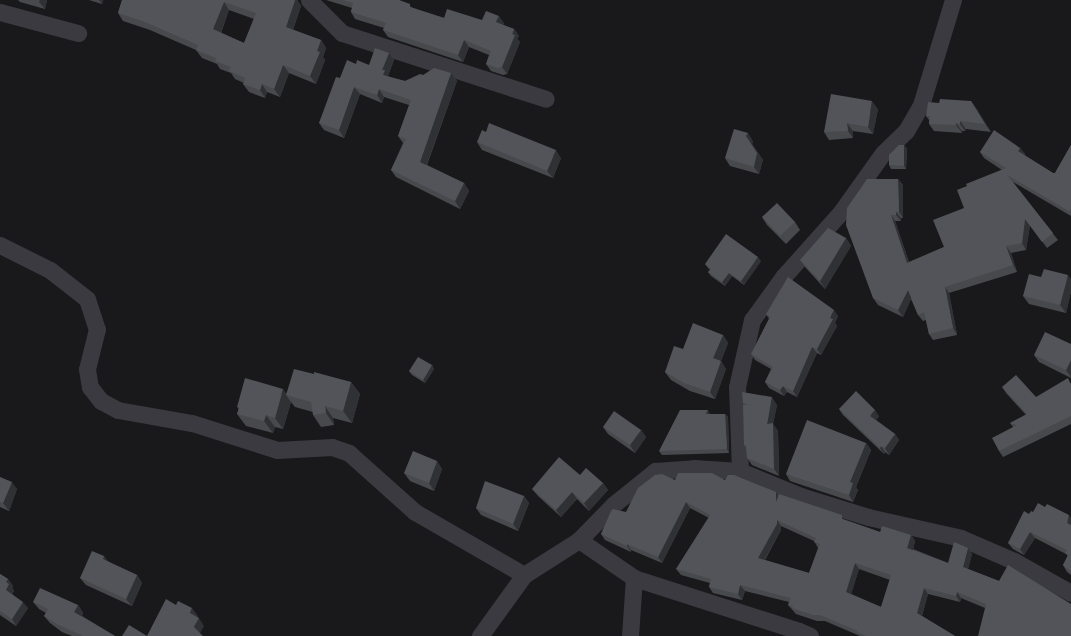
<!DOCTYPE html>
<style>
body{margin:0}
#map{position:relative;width:1071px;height:636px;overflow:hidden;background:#19191b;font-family:"Public Sans",sans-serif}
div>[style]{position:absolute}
.minor>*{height:17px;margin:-8.5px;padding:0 8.5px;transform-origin:8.5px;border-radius:8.5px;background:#3a3a40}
.wall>*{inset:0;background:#47494d}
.shaded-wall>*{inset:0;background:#303134}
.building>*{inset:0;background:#525459}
span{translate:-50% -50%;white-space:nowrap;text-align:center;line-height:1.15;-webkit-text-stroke:3px #141416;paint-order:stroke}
</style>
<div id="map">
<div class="minor">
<i style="left:309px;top:0;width:47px;rotate:45deg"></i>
<i style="left:342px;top:33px;width:214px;rotate:17.9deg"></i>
<i style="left:0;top:12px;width:81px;rotate:15.1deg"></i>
<i style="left:0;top:245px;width:56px;rotate:26.6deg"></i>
<i style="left:50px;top:270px;width:47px;rotate:38.1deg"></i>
<i style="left:87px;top:299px;width:32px;rotate:72deg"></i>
<i style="left:97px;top:329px;width:41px;rotate:104deg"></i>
<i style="left:87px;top:369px;width:18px;rotate:81deg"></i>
<i style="left:90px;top:387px;width:18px;rotate:52deg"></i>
<i style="left:101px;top:401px;width:19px;rotate:28deg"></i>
<i style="left:118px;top:410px;width:75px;rotate:10deg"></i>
<i style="left:192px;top:423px;width:89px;rotate:17.6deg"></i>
<i style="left:277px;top:450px;width:55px;rotate:-3.1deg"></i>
<i style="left:332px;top:447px;width:18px;rotate:19deg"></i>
<i style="left:349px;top:453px;width:89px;rotate:41.8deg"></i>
<i style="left:415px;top:512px;width:126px;rotate:30deg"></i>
<i style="left:740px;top:471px;width:84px;rotate:-92deg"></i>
<i style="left:737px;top:387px;width:69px;rotate:-77.4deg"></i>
<i style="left:752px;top:320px;width:53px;rotate:-54.2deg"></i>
<i style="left:783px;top:277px;width:87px;rotate:-48.3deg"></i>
<i style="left:841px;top:212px;width:72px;rotate:-54.6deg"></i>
<i style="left:883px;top:153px;width:32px;rotate:-44deg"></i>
<i style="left:906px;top:131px;width:30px;rotate:-60deg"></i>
<i style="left:921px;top:105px;width:110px;rotate:-73.1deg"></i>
<i style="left:579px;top:540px;width:67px;rotate:34.6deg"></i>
<i style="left:634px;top:578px;width:173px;rotate:17.8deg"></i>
<i style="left:799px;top:631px;width:12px;rotate:24deg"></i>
<i style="left:480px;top:636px;width:75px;rotate:-54.2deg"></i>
<i style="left:524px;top:575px;width:65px;rotate:-32.5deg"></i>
<i style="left:579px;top:540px;width:50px;rotate:-45.8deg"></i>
<i style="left:614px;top:504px;width:53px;rotate:-38.8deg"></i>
<i style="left:655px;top:471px;width:39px;rotate:-4deg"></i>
<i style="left:694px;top:468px;width:46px;rotate:3.7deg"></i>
<i style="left:740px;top:471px;width:66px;rotate:22.3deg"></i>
<i style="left:801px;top:496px;width:70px;rotate:17.4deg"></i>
<i style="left:868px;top:517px;width:95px;rotate:12.7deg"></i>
<i style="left:961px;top:538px;width:58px;rotate:23.5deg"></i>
<i style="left:1014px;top:561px;width:65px;rotate:29.3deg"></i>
<i style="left:630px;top:636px;width:58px;rotate:-86.1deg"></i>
</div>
<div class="wall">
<i style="clip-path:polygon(18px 0,47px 0,45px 9px,20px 2px)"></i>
<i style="clip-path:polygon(89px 0,103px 0,102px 4px)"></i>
<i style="clip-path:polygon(evenodd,122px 0,297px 0,301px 6px,293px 30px,321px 40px,326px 48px,323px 57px,325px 60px,316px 84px,289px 73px,280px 97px,267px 92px,265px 98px,249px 92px,243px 84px,244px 83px,235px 79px,231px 73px,220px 69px,217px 64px,202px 58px,196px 50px,150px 30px,123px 21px,118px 13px,122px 0,229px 10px,254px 19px,244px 43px,221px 33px,229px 10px)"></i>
<i style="clip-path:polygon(326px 0,399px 0,413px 8px,444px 18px,482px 20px,504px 23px,503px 25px,514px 29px,519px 36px,517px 39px,520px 42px,507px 74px,503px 75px,491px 71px,486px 64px,489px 55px,469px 47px,463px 62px,388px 37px,383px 30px,384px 28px,355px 19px,351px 12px,352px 8px)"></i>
<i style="clip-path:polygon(389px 53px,394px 60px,388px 76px,389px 77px,405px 81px,423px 75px,451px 73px,457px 81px,427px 165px,464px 183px,469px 191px,460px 209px,396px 177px,391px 170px,403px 143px,398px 136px,409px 105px,384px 97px,382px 103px,360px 94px,344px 138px,324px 130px,319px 123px,340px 78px,356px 64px,369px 65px)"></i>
<i style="clip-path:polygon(971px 101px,991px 132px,966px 129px,965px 131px,962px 131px,962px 133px,934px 131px,929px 124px,929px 120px,926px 116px,939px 103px)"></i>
<i style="clip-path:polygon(878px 109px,873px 134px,853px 131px,853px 138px,829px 140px,824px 132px)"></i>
<i style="clip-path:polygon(753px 141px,752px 144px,763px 160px,759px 174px,730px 166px,725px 158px)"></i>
<i style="clip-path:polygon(477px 142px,561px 158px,553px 178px,482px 150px)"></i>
<i style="clip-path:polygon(904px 145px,907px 149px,906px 169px,891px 169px,889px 165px)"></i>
<i style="clip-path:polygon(1071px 145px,1071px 216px,1013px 182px,1058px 240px,1047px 248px,1030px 225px,1026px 250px,1011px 253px,1017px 272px,949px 293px,957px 335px,933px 340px,929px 334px,926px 320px,923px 321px,918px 315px,911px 299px,903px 317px,878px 305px,873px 298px,898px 179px,903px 185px,903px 218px,901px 218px,901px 221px,895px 221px,909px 262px,944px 247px,964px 208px,967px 186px,1002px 170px,984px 158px,980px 152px,1020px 148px,1025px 154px,1024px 155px,1053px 173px,1055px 173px)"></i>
<i style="clip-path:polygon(762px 217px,795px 222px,800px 230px,786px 244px,767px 225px)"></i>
<i style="clip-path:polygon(846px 238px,851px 246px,825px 289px,805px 267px,800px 260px)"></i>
<i style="clip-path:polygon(761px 261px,744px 285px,732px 276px,725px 286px,711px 276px,708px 272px,710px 270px,708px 268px,705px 264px)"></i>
<i style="clip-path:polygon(1041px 277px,1071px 279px,1071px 291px,1066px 313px,1029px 304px,1023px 296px)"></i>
<i style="clip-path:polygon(766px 314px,838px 316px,835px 323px,837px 326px,821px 355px,817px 353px,797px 397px,787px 392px,784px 396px,769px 388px,765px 382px,771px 369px,755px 360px,751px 354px,769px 319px)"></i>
<i style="clip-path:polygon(723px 335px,728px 343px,721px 361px,726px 369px,715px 399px,690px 391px,671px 380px,665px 372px,683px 349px)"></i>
<i style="clip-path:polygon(1071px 344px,1071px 378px,1039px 362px,1034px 355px)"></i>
<i style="clip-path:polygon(432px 365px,434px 369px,425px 383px,412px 375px,409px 371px)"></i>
<i style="clip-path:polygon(314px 374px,351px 382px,360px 394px,352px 423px,333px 418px,334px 425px,321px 427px,313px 415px,313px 412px,295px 407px,291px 402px,283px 429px,275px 427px,273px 433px,246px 426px,237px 414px,239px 409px,237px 407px,287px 393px)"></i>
<i style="clip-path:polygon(1071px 383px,1071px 424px,1003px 457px,999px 451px,1013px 427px,1010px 423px,1026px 415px,1006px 393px,1002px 387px,1036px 397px)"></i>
<i style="clip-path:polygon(743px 403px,777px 405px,773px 424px,778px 431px,779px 476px,752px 465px,747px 458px,746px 448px,744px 445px,744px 405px)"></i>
<i style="clip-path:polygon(839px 409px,879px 416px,876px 420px,895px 434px,899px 440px,889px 455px,885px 452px,884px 454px,843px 415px)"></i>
<i style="clip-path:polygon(725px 414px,728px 417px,729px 453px,662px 455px,659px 451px)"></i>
<i style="clip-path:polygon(603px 427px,641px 430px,646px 437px,635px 453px,608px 434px)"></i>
<i style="clip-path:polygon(866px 443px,871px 450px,856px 487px,858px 490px,853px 502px,790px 481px,786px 474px)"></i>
<i style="clip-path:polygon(437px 461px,442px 469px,434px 491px,410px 481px,404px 473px)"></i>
<i style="clip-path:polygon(580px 475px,603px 483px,608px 490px,589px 511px,577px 499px,561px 517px,538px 496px,532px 489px)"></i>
<i style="clip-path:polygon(0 477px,17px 489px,9px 511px,0 507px)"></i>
<i style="clip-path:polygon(evenodd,675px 480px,725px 480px,776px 492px,778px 496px,880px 532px,911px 535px,915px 541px,913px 549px,948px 563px,968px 548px,972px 554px,968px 569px,999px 581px,985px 608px,961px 598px,960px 602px,928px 594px,922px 616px,955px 636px,860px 636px,825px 621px,817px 621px,796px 614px,788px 605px,789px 602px,745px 591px,742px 600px,713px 593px,709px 587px,710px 583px,681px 575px,676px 569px,709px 518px,690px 508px,662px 563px,631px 550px,631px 552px,605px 540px,601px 534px,626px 512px,675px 480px,781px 526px,814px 541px,818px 548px,809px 573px,765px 560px,781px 530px,781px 526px,675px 480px,859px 569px,890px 580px,881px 607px,851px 594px,859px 569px)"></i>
<i style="clip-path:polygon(524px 496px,529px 503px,518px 531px,481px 515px,476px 508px)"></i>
<i style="clip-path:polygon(1045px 507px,1071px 518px,1071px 575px,1067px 572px,1063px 565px,1068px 556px,1066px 554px,1035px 538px,1024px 555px,1013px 549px,1008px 543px,1029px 514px)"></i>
<i style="clip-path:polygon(104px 556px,108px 562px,137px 575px,142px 583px,132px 606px,86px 585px,80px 578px)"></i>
<i style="clip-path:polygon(0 574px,8px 579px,13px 586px,12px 587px,14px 591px,12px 594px,28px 608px,16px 626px,0 615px)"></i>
<i style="clip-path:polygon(33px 602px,78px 605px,83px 613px,82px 616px,115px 636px,72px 636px,62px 632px,50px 623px,44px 616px,46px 613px,39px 609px)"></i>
</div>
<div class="shaded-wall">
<i style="clip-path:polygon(40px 0,47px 0,45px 9px,39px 2px)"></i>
<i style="clip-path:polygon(99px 0,103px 0,102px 4px)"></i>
<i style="clip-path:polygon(295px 0,297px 0,301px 6px,291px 35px,286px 27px)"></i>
<i style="clip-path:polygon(224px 2px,229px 10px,219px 37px,213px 29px)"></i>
<i style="clip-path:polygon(499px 16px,504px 23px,501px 29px,496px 22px)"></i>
<i style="clip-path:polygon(514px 29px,519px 36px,517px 39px,520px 42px,507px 74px,502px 67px)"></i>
<i style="clip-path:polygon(321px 40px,326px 48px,323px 57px,325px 60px,316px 84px,310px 76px,317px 51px)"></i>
<i style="clip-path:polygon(464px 40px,469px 47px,463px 62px,458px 55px)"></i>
<i style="clip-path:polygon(389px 53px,394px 60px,388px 76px,390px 78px,383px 75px,382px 70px)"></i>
<i style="clip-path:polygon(283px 65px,289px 73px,280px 97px,274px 89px)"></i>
<i style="clip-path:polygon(451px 73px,457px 81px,425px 169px,420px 162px)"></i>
<i style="clip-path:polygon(262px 84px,267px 92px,265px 98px,260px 90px)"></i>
<i style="clip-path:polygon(354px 87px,360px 94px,344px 138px,339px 130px)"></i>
<i style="clip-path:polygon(379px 89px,384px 97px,382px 103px,377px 95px)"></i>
<i style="clip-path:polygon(872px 101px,878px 109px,873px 134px,868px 127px)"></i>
<i style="clip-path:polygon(971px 101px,977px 109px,991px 132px,985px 124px)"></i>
<i style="clip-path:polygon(960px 121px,966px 129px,965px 131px,960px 124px)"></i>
<i style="clip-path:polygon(847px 123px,853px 131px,853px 138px,848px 131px)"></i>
<i style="clip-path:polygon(956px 123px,962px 131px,962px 133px,956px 125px)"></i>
<i style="clip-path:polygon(748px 133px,753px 141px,752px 144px,763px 160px,759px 174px,754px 167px,746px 136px)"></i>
<i style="clip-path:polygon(904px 145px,907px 149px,906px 169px,904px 166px)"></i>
<i style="clip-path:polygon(1020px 148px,1025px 154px,1023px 158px,1018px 151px)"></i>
<i style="clip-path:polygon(556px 150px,561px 158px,553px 178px,547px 171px)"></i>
<i style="clip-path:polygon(898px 179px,903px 185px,903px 218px,899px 212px)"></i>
<i style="clip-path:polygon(464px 183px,469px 191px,460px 209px,455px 201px)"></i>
<i style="clip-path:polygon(896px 212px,901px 218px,901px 221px,896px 215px)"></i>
<i style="clip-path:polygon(891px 215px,895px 221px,911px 269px,907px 263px)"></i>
<i style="clip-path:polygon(1025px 219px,1030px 225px,1026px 250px,1022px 243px)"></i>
<i style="clip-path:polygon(846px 238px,851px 246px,825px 289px,820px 281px)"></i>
<i style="clip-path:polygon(1006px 246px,1011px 253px,1017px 272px,1013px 265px)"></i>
<i style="clip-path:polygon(758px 257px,761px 261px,744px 285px,741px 281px)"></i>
<i style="clip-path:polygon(729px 273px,732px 276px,725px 286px,722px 282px)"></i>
<i style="clip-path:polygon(1068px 275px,1071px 279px,1071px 291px,1066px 313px,1060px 305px)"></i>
<i style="clip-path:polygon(945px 287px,949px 293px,957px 335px,953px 328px)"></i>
<i style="clip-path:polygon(908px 290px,912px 297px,903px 317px,898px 310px)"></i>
<i style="clip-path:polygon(834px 310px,838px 316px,835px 323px,837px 326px,821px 355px,817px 349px,830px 318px)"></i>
<i style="clip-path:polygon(723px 335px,728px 343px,719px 366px,713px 358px)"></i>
<i style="clip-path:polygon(812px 347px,817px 353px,797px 397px,793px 391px)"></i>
<i style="clip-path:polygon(1071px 360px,1071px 377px,1066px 370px)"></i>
<i style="clip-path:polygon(721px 361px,726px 369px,715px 399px,710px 392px)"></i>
<i style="clip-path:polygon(432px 365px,434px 369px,425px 383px,423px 380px)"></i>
<i style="clip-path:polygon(351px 382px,360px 394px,352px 423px,343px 411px)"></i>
<i style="clip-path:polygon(783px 386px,787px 392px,784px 396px,780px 390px)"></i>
<i style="clip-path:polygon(283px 389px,288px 396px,286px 395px,291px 402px,283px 429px,275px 418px)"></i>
<i style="clip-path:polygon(772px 397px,777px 405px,773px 424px,778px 431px,779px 476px,774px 469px,767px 424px)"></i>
<i style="clip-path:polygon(325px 406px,333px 418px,334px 425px,326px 413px)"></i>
<i style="clip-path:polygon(708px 410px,710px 414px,706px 414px)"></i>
<i style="clip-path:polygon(875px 410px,879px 416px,874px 422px,870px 416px)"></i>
<i style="clip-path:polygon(725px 414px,728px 417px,729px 453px,727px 449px)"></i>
<i style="clip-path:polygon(266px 415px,275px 427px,273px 433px,264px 421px)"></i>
<i style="clip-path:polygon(641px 430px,646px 437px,635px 453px,630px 445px)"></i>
<i style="clip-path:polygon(895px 434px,899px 440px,889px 455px,885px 448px)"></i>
<i style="clip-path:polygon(866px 443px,871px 450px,856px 487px,858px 490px,853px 502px,849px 495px,850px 482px)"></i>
<i style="clip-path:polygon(881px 446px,885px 452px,884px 454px,880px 448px)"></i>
<i style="clip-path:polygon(437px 461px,442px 469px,434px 491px,429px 483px)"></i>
<i style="clip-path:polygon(12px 482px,17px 489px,9px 511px,3px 503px)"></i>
<i style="clip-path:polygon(603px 483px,608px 490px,589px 511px,584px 503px)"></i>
<i style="clip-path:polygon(572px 492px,577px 499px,561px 517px,556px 510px)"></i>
<i style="clip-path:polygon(776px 492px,780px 498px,776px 502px)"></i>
<i style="clip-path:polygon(524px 496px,529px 503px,518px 531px,513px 524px)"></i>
<i style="clip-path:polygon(686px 502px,690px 508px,662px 563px,658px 557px)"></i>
<i style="clip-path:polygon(1069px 515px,1071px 518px,1071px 528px,1067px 523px)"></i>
<i style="clip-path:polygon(777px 520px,781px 526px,781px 530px,762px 564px,758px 558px)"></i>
<i style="clip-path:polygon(1030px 532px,1035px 538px,1024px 555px,1020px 549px)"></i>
<i style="clip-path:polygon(911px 535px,915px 541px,912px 554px,907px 548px)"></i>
<i style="clip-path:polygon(627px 544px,631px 550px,631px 552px,627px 546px)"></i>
<i style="clip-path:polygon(968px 548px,972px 554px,967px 573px,963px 567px)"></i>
<i style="clip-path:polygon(104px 556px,110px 564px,103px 559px)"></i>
<i style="clip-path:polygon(855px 563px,859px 569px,850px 598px,846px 592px)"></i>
<i style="clip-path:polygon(137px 575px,142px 583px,132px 606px,126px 599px)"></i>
<i style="clip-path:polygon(8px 579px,13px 586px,12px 587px,14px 591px,10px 596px,6px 590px,6px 582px)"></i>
<i style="clip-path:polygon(740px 585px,745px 591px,742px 600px,738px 594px)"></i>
<i style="clip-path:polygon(924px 588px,928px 594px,921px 619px,917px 613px)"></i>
<i style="clip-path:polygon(957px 592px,961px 598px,960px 602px,956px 596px)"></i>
<i style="clip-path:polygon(23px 602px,28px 608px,16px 626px,12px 619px)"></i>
<i style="clip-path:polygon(78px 605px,83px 613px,80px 619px,74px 612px)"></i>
<i style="clip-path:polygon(192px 608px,198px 616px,195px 621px,190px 613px)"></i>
<i style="clip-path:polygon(199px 618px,204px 626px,199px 635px,194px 627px)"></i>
</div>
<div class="building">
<i style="clip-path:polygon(evenodd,122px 0,295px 0,286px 27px,321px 40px,317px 51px,320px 52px,310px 76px,283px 65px,274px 89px,262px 84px,260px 90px,243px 84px,245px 78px,229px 71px,231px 67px,215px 61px,216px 58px,196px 50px,198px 45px,145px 22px,118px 13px,122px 0,224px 2px,256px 13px,244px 43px,213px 29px,224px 2px)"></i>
<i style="clip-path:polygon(343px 0,399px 0,410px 4px,410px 7px,444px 18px,447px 9px,482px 20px,486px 11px,499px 16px,496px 22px,514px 29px,512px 34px,515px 35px,502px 67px,498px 68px,486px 64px,491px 51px,464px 40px,458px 55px,383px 30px,386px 23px,351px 12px,353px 3px)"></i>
<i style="clip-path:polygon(375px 48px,389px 53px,382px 70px,385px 70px,383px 75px,405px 81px,420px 74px,423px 75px,434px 68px,451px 73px,420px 162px,464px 183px,455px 201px,391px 170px,406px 139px,398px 136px,411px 100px,379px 89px,377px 95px,354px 87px,339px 130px,319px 123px,336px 77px,340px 78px,347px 60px,356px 64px,357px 60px,369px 65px)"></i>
<i style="clip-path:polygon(831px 94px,872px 101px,868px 127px,847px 123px,848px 131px,824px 132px)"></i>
<i style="clip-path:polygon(940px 99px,971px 101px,985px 124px,960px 121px,960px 124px,956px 123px,956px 125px,929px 124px,930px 116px,926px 116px,928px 102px,939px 103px)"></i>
<i style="clip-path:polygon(489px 123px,556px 150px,547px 171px,477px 142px,482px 130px,486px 132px)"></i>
<i style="clip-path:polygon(734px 129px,748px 133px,746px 136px,757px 153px,754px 167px,725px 158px)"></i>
<i style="clip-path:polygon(994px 130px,1020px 148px,1018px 151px,1053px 173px,1055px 173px,1071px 145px,1071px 209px,1069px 211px,1007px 175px,1053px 233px,1042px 242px,1025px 219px,1022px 243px,1006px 246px,1013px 265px,945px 287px,953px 328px,929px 334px,924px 312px,918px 315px,908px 290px,898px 310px,873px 298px,846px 225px,847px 208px,867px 179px,898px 179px,899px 212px,896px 212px,896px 215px,891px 215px,907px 263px,944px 247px,933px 220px,964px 208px,957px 190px,967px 186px,966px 184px,1006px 168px,980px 152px)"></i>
<i style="clip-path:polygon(899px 145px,904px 145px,904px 166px,889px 165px,889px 155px)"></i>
<i style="clip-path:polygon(777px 203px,795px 222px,780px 236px,762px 217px)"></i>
<i style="clip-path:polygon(828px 228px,846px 238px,820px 281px,800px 260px)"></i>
<i style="clip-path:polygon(726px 234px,758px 257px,741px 281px,729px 273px,722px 282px,708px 272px,711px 269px,705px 264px)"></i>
<i style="clip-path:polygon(1044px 269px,1068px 275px,1060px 305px,1023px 296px,1029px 274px,1041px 277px)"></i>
<i style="clip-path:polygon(788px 277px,834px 310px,830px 318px,833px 319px,817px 349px,812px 347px,793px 391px,783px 386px,780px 390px,765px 382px,773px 367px,751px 354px,770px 317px,766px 314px)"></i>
<i style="clip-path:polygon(693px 323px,723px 335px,713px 358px,721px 361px,710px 392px,684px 383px,665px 372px,674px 346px,683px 349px)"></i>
<i style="clip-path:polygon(1045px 332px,1071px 344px,1071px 360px,1066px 370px,1034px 355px)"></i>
<i style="clip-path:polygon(418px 357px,432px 365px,423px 380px,409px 371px)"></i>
<i style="clip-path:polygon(294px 369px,314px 374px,314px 372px,351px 382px,343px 411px,325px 406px,326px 413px,313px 415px,311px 402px,286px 395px)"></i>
<i style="clip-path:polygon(1016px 375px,1036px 397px,1068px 378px,1071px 385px,1071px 416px,999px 451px,992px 438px,1017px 425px,1010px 423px,1027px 414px,1002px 387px)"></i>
<i style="clip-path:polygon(245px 378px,283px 389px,275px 418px,266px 415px,264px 421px,237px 414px,239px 407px,237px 407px)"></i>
<i style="clip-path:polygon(856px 391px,875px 410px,870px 416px,895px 434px,885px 448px,881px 446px,880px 448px,839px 409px)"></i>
<i style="clip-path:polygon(742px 392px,772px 397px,767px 424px,773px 423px,774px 469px,747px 458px,746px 445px,744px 445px,743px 405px,749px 405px,743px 403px)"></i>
<i style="clip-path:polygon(680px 410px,708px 410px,706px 414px,725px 414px,727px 449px,659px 451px)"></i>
<i style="clip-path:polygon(614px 411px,641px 430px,630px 445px,603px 427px)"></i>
<i style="clip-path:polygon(807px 420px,866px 443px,850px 482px,853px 483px,849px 495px,786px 474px)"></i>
<i style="clip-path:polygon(413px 451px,437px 461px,429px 483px,404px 473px)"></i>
<i style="clip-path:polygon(559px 457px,580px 475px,586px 468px,603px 483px,584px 503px,572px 492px,556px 510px,532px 489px)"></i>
<i style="clip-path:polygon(evenodd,678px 473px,712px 473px,725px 480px,728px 475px,734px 475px,776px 492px,776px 502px,779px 494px,842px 515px,842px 519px,880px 532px,882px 526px,911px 535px,907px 548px,948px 563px,954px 542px,968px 548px,963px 567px,999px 581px,1008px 565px,1071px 604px,1071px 636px,978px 636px,986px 604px,957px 592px,956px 596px,924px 588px,917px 613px,955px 636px,866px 636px,857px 632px,858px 631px,820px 615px,813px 615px,792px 608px,793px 606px,788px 605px,791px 598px,740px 585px,738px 594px,709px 587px,711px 579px,676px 569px,710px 515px,686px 502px,658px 557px,627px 544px,627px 546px,601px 534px,611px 511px,613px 509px,626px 512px,638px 488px,655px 475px,662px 474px,675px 480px,678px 473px,777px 520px,816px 538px,814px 542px,820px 544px,809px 573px,758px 558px,777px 524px,777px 520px,678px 473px,855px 563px,891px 575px,881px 607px,846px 592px,855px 563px)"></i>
<i style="clip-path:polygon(0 477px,12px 482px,3px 503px,0 502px)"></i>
<i style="clip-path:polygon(485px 481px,524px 496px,513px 524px,476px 508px)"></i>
<i style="clip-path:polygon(1038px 503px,1045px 507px,1047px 504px,1069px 515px,1067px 523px,1071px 525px,1071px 572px,1063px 565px,1068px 555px,1065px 553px,1067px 550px,1030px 532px,1020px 549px,1008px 543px,1024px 511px,1029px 514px,1031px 511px,1033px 512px)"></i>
<i style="clip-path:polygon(92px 551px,104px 556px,103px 559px,137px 575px,126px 599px,80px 578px)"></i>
<i style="clip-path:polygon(0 574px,8px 579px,6px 582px,9px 584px,6px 590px,23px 602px,12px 619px,0 611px)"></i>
<i style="clip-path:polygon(40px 588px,78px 605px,74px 612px,115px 636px,83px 636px,57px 624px,44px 616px,48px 609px,33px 602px)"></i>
<i style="clip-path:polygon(166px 599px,176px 605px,178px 601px,192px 608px,190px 613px,199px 618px,194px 627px,203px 636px,147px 636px)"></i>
<i style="clip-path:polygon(129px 625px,147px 636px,122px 636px)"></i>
</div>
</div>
